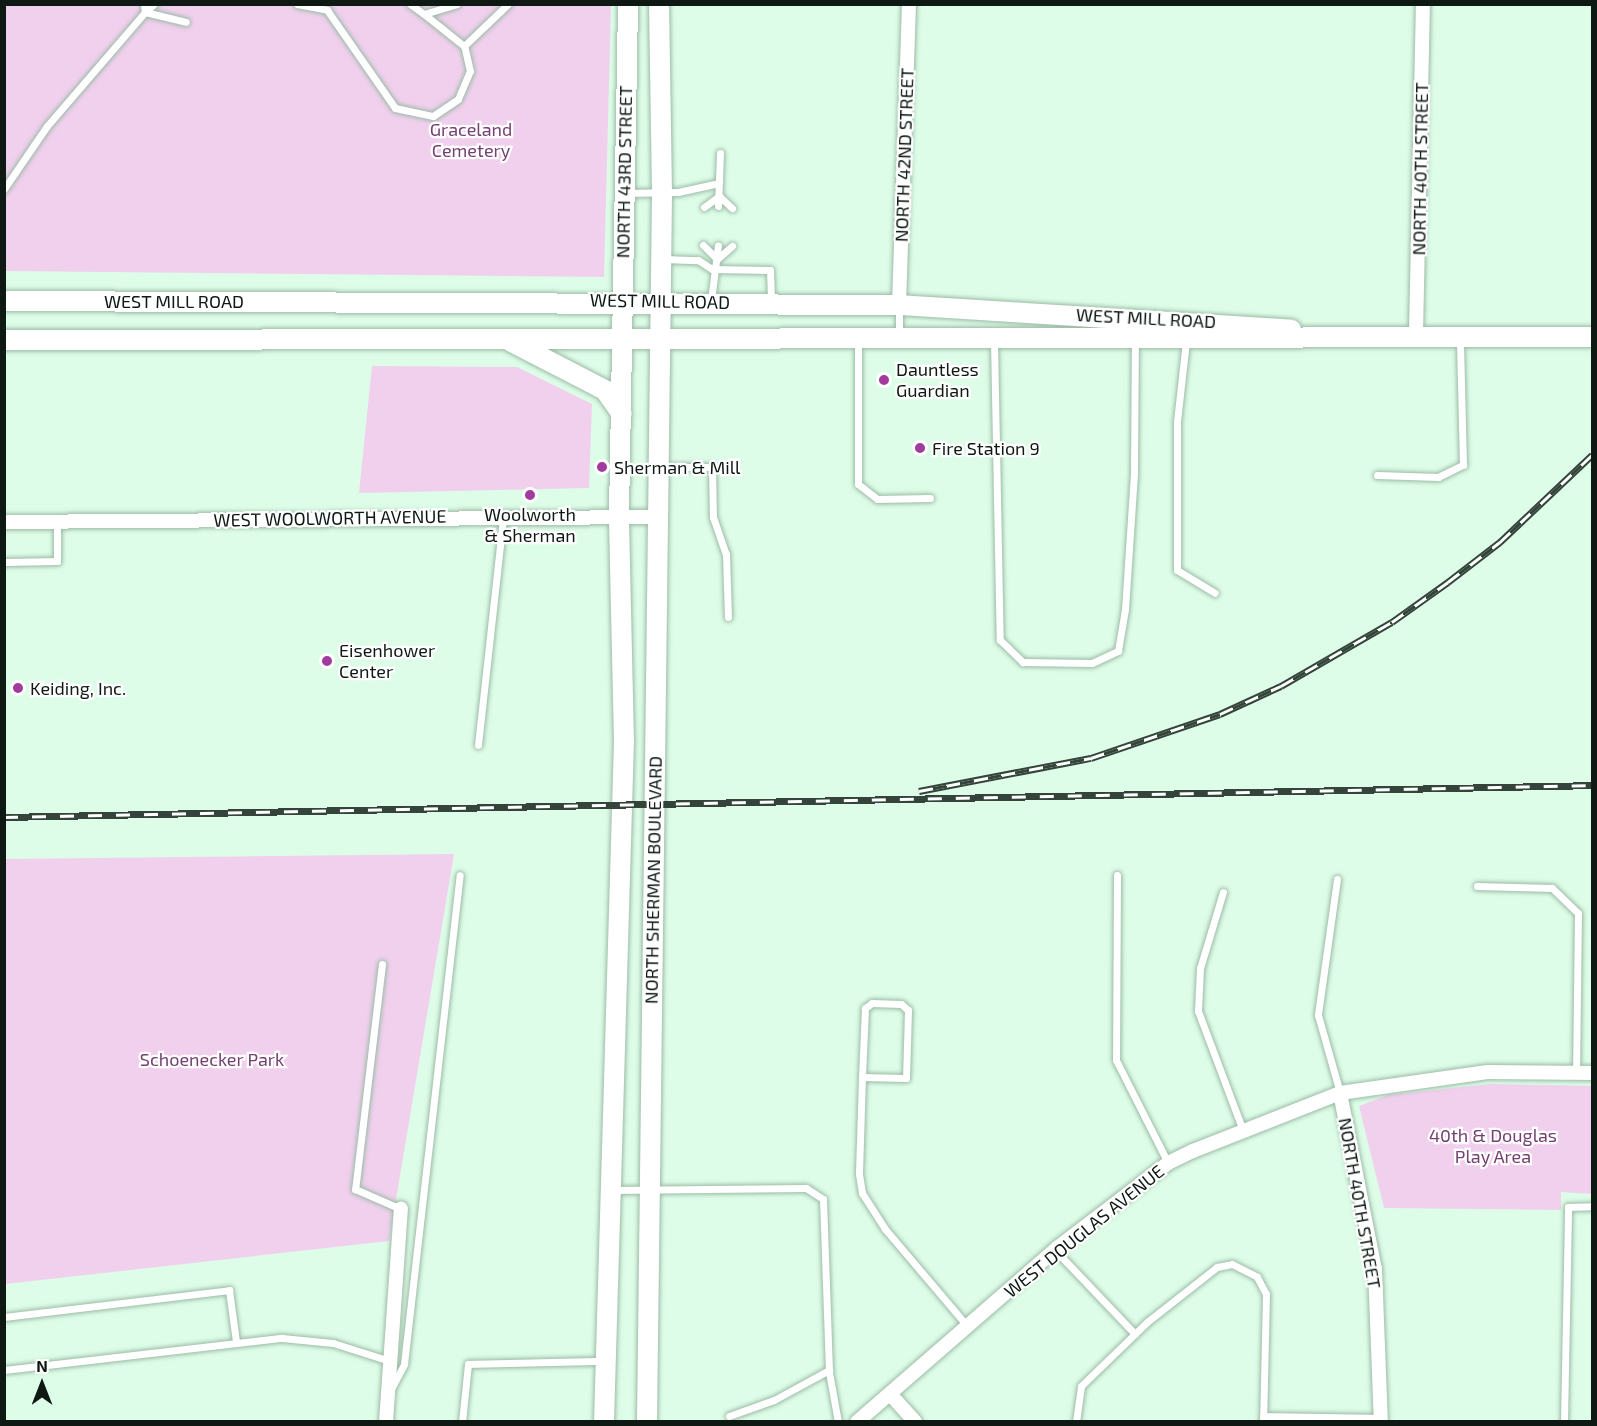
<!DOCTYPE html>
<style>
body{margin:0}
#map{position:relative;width:1597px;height:1426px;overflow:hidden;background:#ddfde8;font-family:"Exo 2",sans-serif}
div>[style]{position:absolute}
.green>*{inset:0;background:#f1d0ee}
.roads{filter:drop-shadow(0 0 2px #9dbba7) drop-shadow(0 0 2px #9dbba7)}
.service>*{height:7px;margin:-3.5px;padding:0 3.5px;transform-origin:3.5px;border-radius:3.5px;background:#fff}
.minor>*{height:14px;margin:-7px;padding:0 7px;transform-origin:7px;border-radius:7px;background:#fff}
.secondary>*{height:20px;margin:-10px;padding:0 10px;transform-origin:10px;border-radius:10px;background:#fff}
.rail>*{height:7px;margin-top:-3.5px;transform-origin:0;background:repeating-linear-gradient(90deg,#fff 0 14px,#34443a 0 28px);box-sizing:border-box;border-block:2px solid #34443a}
.dots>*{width:16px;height:16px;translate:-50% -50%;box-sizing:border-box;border:3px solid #fff;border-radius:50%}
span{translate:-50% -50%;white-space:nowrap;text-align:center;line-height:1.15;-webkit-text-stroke:4.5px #fff;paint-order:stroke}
.park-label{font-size:18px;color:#744171}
.street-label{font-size:18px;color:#0d1912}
.poi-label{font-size:18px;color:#0d1912}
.left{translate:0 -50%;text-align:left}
.frame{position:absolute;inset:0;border:6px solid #0d1912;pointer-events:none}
.north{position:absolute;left:12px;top:1354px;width:60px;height:60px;-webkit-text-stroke:4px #fff;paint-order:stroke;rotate:0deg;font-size:16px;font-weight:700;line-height:24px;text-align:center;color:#0d1912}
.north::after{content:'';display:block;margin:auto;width:21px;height:27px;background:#0d1912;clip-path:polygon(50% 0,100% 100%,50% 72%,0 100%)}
</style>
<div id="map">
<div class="green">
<i style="clip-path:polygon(5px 5px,611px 5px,604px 277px,5px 271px)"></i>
<i style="clip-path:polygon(372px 366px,517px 367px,592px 404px,589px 488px,359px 493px)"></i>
<i style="clip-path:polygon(454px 854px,389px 1241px,5px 1284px,5px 859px)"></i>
<i style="clip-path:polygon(1491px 1084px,1592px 1086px,1592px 1194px,1561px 1192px,1561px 1210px,1384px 1208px,1359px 1106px,1388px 1095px)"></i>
</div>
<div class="roads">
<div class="service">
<i style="left:154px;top:4px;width:12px;rotate:138deg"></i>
<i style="left:145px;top:12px;width:42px;rotate:13.7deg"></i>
<i style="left:297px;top:4px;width:31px;rotate:11deg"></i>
<i style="left:327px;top:10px;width:119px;rotate:55.2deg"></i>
<i style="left:395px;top:108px;width:39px;rotate:12deg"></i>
<i style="left:433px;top:116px;width:30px;rotate:-34deg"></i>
<i style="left:458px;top:99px;width:30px;rotate:-67deg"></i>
<i style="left:470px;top:71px;width:26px;rotate:-103deg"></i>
<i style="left:464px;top:46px;width:61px;rotate:-43.7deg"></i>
<i style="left:410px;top:4px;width:17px;rotate:36deg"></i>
<i style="left:424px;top:14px;width:34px;rotate:-17deg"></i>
<i style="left:424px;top:14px;width:51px;rotate:38.7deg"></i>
<i style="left:4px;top:189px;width:76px;rotate:-55.7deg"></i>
<i style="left:47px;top:126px;width:150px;rotate:-49.3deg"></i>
<i style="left:145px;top:12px;width:8px;rotate:-97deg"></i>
<i style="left:627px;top:193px;width:51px;rotate:-1.1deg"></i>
<i style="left:678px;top:192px;width:42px;rotate:-12.4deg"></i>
<i style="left:718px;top:206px;width:53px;rotate:-87.8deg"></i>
<i style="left:704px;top:207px;width:19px;rotate:-36deg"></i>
<i style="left:719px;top:196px;width:18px;rotate:43deg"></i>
<i style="left:703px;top:245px;width:20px;rotate:45deg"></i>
<i style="left:717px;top:259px;width:20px;rotate:-41deg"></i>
<i style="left:663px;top:259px;width:35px;rotate:2deg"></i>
<i style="left:698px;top:260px;width:17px;rotate:33deg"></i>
<i style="left:712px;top:269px;width:58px;rotate:1deg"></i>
<i style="left:770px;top:270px;width:33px;rotate:88deg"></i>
<i style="left:711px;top:301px;width:56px;rotate:-82.9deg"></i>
<i style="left:899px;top:336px;width:28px;rotate:-90deg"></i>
<i style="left:858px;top:340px;width:144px;rotate:90deg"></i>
<i style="left:858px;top:484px;width:24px;rotate:38deg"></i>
<i style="left:877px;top:499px;width:53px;rotate:-1.1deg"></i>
<i style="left:994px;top:341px;width:299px;rotate:88.9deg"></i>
<i style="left:1000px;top:640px;width:32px;rotate:44deg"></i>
<i style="left:1023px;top:662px;width:69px;rotate:0.8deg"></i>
<i style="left:1092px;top:663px;width:29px;rotate:-25deg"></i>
<i style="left:1118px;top:651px;width:43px;rotate:-80.5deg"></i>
<i style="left:1125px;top:609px;width:137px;rotate:-86.2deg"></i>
<i style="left:1134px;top:472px;width:131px;rotate:-89.6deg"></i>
<i style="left:1186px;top:341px;width:81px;rotate:96.4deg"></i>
<i style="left:1177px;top:421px;width:149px;rotate:90deg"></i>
<i style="left:1177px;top:570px;width:44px;rotate:31.2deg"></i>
<i style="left:660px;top:467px;width:52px"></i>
<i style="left:712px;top:467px;width:50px;rotate:88.9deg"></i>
<i style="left:713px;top:517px;width:39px;rotate:71deg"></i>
<i style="left:726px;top:554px;width:63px;rotate:88.2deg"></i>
<i style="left:1377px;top:475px;width:61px;rotate:1.9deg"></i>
<i style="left:1438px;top:477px;width:28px;rotate:-26deg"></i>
<i style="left:1463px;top:465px;width:127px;rotate:-91.4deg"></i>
<i style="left:4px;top:562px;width:53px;rotate:-1.1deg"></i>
<i style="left:57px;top:561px;width:40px;rotate:-90deg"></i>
<i style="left:478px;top:745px;width:228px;rotate:-83.7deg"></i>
<i style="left:1117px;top:875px;width:185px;rotate:90.3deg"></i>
<i style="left:1116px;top:1060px;width:115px;rotate:63.2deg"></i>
<i style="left:1337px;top:879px;width:137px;rotate:98deg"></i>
<i style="left:1318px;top:1015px;width:81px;rotate:74.2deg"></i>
<i style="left:1477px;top:886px;width:75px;rotate:1.5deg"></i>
<i style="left:1552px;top:888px;width:36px;rotate:44deg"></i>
<i style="left:1578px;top:913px;width:159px;rotate:90.7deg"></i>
<i style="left:1223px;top:892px;width:79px;rotate:106.8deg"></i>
<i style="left:1200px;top:968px;width:43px;rotate:92.7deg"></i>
<i style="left:1198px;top:1011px;width:128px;rotate:69.4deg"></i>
<i style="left:382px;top:964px;width:227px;rotate:96.8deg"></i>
<i style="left:355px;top:1189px;width:50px;rotate:23.5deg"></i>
<i style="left:862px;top:1077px;width:44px;rotate:1.3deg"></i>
<i style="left:906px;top:1078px;width:68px;rotate:-88.3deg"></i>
<i style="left:908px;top:1010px;width:9px;rotate:-139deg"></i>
<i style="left:901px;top:1004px;width:29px;rotate:-178deg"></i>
<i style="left:872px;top:1003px;width:9px;rotate:144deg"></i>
<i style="left:865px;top:1008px;width:69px;rotate:92.5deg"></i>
<i style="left:862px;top:1077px;width:97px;rotate:91.8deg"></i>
<i style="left:859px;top:1174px;width:19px;rotate:81deg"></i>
<i style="left:862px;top:1193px;width:43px;rotate:57.4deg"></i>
<i style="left:885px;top:1229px;width:128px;rotate:49.7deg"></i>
<i style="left:612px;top:1190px;width:194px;rotate:-0.6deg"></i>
<i style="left:806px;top:1188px;width:20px;rotate:33deg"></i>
<i style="left:823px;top:1199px;width:173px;rotate:88deg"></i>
<i style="left:829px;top:1372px;width:51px;rotate:79.8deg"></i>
<i style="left:1055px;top:1250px;width:116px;rotate:46.4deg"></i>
<i style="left:4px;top:1317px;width:227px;rotate:-6.8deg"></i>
<i style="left:229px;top:1290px;width:52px;rotate:82.3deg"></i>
<i style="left:4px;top:1370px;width:280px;rotate:-6.6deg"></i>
<i style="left:282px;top:1338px;width:51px;rotate:5.6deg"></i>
<i style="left:333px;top:1343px;width:60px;rotate:17.5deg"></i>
<i style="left:392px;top:1387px;width:26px;rotate:-62deg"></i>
<i style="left:404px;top:1364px;width:492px;rotate:-83.5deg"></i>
<i style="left:729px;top:1416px;width:48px;rotate:-19.6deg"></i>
<i style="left:774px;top:1400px;width:63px;rotate:-28.6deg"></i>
<i style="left:1263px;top:1416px;width:118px;rotate:1deg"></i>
<i style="left:462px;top:1422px;width:58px;rotate:-84.1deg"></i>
<i style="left:468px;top:1364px;width:135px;rotate:-1.3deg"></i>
<i style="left:1076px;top:1422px;width:36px;rotate:-82deg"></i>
<i style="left:1081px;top:1386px;width:92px;rotate:-44.1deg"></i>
<i style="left:1147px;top:1322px;width:89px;rotate:-38.2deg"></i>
<i style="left:1217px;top:1267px;width:15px;rotate:-11deg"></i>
<i style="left:1232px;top:1264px;width:28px;rotate:27deg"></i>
<i style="left:1257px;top:1277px;width:19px;rotate:62deg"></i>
<i style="left:1266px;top:1294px;width:128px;rotate:91.3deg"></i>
<i style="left:1564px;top:1422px;width:215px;rotate:-88.9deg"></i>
<i style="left:1568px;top:1207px;width:24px;rotate:-2deg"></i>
</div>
<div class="minor">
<i style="left:899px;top:305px;width:301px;rotate:-88.1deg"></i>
<i style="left:1416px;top:334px;width:330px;rotate:-88.8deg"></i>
<i style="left:4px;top:522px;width:652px;rotate:-0.44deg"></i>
<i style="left:1340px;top:1093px;width:179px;rotate:78.8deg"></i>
<i style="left:1375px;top:1269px;width:153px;rotate:87.8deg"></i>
<i style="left:891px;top:1395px;width:36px;rotate:48deg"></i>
<i style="left:386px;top:1422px;width:214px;rotate:-86deg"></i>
<i style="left:857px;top:1422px;width:265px;rotate:-41deg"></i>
<i style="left:1057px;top:1248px;width:140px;rotate:-37.4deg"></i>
<i style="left:1168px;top:1163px;width:28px;rotate:-26deg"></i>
<i style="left:1193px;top:1151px;width:158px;rotate:-21.5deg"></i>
<i style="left:1340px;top:1093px;width:149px;rotate:-8.1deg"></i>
<i style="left:1488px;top:1072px;width:104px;rotate:0.6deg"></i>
</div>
<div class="secondary">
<i style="left:4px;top:301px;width:895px;rotate:0.26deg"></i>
<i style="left:899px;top:305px;width:393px;rotate:3.6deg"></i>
<i style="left:4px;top:340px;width:1588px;rotate:-0.11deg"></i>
<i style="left:510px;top:341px;width:107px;rotate:27.3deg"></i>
<i style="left:605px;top:390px;width:29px;rotate:55deg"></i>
<i style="left:604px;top:1422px;width:680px;rotate:-88.32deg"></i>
<i style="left:624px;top:742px;width:227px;rotate:-91.3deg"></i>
<i style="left:619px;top:515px;width:511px;rotate:-88.99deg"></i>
<i style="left:647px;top:1422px;width:1229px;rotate:-89.3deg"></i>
<i style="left:662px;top:193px;width:189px;rotate:-90.9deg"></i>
</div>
</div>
<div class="rail">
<i style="left:919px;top:791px;width:175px;rotate:-10.9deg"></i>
<i style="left:1091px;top:758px;width:136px;rotate:-18.8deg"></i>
<i style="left:1220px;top:714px;width:67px;rotate:-24.7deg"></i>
<i style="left:1281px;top:686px;width:128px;rotate:-30deg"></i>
<i style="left:1392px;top:622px;width:69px;rotate:-35.5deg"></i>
<i style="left:1448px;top:582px;width:66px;rotate:-37.6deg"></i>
<i style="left:1500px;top:542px;width:127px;rotate:-43.4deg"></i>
<i style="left:4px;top:817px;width:1588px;rotate:-1.15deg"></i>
</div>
<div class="dots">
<i style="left:884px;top:380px;background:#a23b9e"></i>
<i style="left:920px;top:448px;background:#a23b9e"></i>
<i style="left:602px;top:467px;background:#a23b9e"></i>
<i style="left:530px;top:495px;background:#a23b9e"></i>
<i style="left:327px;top:661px;background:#a23b9e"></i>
<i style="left:18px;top:688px;background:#a23b9e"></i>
</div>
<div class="park-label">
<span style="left:471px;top:140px">Graceland<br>Cemetery</span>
<span style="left:212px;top:1059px">Schoenecker Park</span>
<span style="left:1493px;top:1146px">40th &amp; Douglas<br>Play Area</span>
</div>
<div class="street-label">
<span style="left:904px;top:155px;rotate:-88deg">NORTH 42ND STREET</span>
<span style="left:1420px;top:169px;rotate:-89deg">NORTH 40TH STREET</span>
<span style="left:624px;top:172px;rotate:-89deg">NORTH 43RD STREET</span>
<span style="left:174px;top:301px">WEST MILL ROAD</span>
<span style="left:660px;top:301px;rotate:1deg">WEST MILL ROAD</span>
<span style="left:1146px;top:318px;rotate:3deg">WEST MILL ROAD</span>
<span style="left:330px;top:518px;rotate:-1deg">WEST WOOLWORTH AVENUE</span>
<span style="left:653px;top:880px;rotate:-89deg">NORTH SHERMAN BOULEVARD</span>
<span style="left:1360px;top:1203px;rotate:80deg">NORTH 40TH STREET</span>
<span style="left:1084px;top:1231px;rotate:-39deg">WEST DOUGLAS AVENUE</span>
</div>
<div class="poi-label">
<span class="left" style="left:896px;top:380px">Dauntless<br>Guardian</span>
<span class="left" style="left:932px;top:448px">Fire Station 9</span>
<span class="left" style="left:614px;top:467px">Sherman &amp; Mill</span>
<span style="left:530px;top:525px">Woolworth<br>&amp; Sherman</span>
<span class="left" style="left:339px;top:661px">Eisenhower<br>Center</span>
<span class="left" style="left:30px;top:688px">Keiding, Inc.</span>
</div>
<div class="frame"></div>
<div class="north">N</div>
</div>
